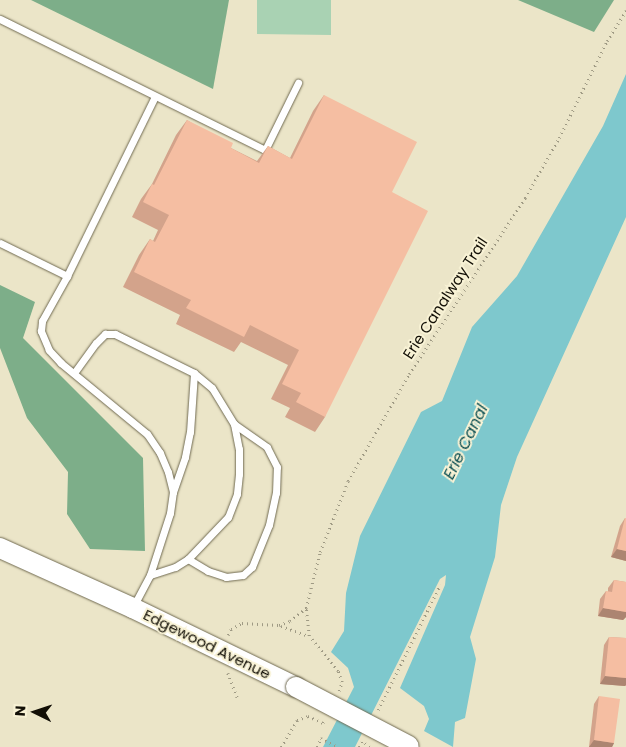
<!DOCTYPE html>
<style>
body{margin:0}
#map{position:relative;width:626px;height:747px;overflow:hidden;background:#ebe5c8;font-family:Poppins,sans-serif}
div>[style]{position:absolute}
.green>*{inset:0;background:#a9d2b3}
.forest>*{inset:0;background:#7dae89}
.water>*{inset:0;background:#7ec8cd}
.path>*{height:2.5px;margin-top:-1.25px;transform-origin:0;background:repeating-linear-gradient(90deg,#9f9a84 0 1px,transparent 0 5px)}
.roads{filter:drop-shadow(0 0 1px #706a51) drop-shadow(0 0 1px #706a51)}
.lane>*{height:7px;margin:-3.5px;padding:0 3.5px;transform-origin:3.5px;border-radius:3.5px;background:#fff}
.secondary>*{height:20px;margin:-10px;padding:0 10px;transform-origin:10px;border-radius:10px;background:#fff}
.bridges{filter:drop-shadow(0 0 1px #706a51) drop-shadow(0 0 1px #706a51)}
.secondary-bridge>*{height:20px;margin:-10px;padding:0 10px;transform-origin:10px;border-radius:10px;background:#fff}
.wall>*{inset:0;background:#d3a38b}
.shaded-wall>*{inset:0;background:#ac8571}
.building>*{inset:0;background:#f5bea2}
span{translate:-50% -50%;white-space:nowrap;text-align:center;line-height:1.15;-webkit-text-stroke:4px #f8f2d5;paint-order:stroke}
.street-label{font-size:15px;color:#120f06}
.water-label{font-size:16px;color:#084d51;font-style:italic}
.north{position:absolute;left:10px;top:687px;width:50px;height:50px;-webkit-text-stroke:4px #f8f2d5;paint-order:stroke;rotate:274deg;font-size:14px;font-weight:700;line-height:20px;text-align:center;color:#120f06}
.north::after{content:'';display:block;margin:auto;width:18px;height:22px;background:#120f06;clip-path:polygon(50% 0,100% 100%,50% 72%,0 100%)}
</style>
<div id="map">
<div class="green">
<i style="clip-path:polygon(257px 0,331px 0,331px 35px,257px 34px)"></i>
</div>
<div class="forest">
<i style="clip-path:polygon(31px 0,229px 0,213px 89px)"></i>
<i style="clip-path:polygon(518px 0,614px 0,594px 32px)"></i>
<i style="clip-path:polygon(0 285px,35px 302px,23px 338px,143px 458px,145px 551px,90px 549px,67px 514px,68px 472px,27px 418px,0 348px)"></i>
</div>
<div class="water">
<i style="clip-path:polygon(626px 74px,626px 217px,517px 457px,501px 505px,495px 557px,470px 637px,476px 659px,465px 718px,455px 722px,453px 747px,424px 731px,429px 719px,424px 706px,400px 688px,445px 585px,446px 575px,440px 579px,355px 747px,323px 747px,354px 687px,348px 668px,331px 652px,344px 631px,346px 593px,360px 536px,421px 412px,442px 401px,472px 327px,517px 276px,603px 126px)"></i>
</div>
<div class="path">
<i style="left:281px;top:626px;width:29px;rotate:20deg"></i>
<i style="left:228px;top:635px;width:7px;rotate:-63deg"></i>
<i style="left:231px;top:629px;width:13px;rotate:-29deg"></i>
<i style="left:242px;top:623px;width:37px;rotate:3deg"></i>
<i style="left:279px;top:625px;width:12px;rotate:-20deg"></i>
<i style="left:290px;top:621px;width:21px;rotate:-39deg"></i>
<i style="left:228px;top:673px;width:26px;rotate:69deg"></i>
<i style="left:339px;top:691px;width:9px;rotate:-72deg"></i>
<i style="left:342px;top:682px;width:12px;rotate:-110deg"></i>
<i style="left:338px;top:671px;width:45px;rotate:-129.6deg"></i>
<i style="left:309px;top:636px;width:28px;rotate:-96deg"></i>
<i style="left:306px;top:608px;width:58px;rotate:-76deg"></i>
<i style="left:320px;top:552px;width:76px;rotate:-68.5deg"></i>
<i style="left:348px;top:481px;width:123px;rotate:-60.3deg"></i>
<i style="left:409px;top:374px;width:211px;rotate:-56.6deg"></i>
<i style="left:525px;top:198px;width:69px;rotate:-60.5deg"></i>
<i style="left:559px;top:138px;width:108px;rotate:-63.7deg"></i>
<i style="left:607px;top:41px;width:36px;rotate:-58deg"></i>
<i style="left:378px;top:710px;width:140px;rotate:-63.6deg"></i>
<i style="left:365px;top:743px;width:6px;rotate:39deg"></i>
<i style="left:281px;top:747px;width:31px;rotate:-59deg"></i>
<i style="left:297px;top:720px;width:12px;rotate:-20deg"></i>
<i style="left:308px;top:716px;width:17px;rotate:25deg"></i>
<i style="left:323px;top:723px;width:3px;rotate:-72deg"></i>
<i style="left:317px;top:747px;width:10px;rotate:-66deg"></i>
<i style="left:321px;top:738px;width:19px;rotate:28deg"></i>
<i style="left:359px;top:747px;width:8px;rotate:-60deg"></i>
</div>
<div class="roads">
<div class="lane">
<i style="left:0;top:19px;width:296px;rotate:26.3deg"></i>
<i style="left:265px;top:150px;width:75px;rotate:-63.8deg"></i>
<i style="left:0;top:243px;width:75px;rotate:26.2deg"></i>
<i style="left:74px;top:373px;width:37px;rotate:-54deg"></i>
<i style="left:96px;top:343px;width:13px;rotate:-45deg"></i>
<i style="left:105px;top:334px;width:10px"></i>
<i style="left:115px;top:334px;width:88px;rotate:26.3deg"></i>
<i style="left:194px;top:373px;width:23px;rotate:40deg"></i>
<i style="left:212px;top:388px;width:42px;rotate:58.6deg"></i>
<i style="left:234px;top:424px;width:25px;rotate:79deg"></i>
<i style="left:239px;top:449px;width:25px;rotate:90deg"></i>
<i style="left:239px;top:474px;width:20px;rotate:96deg"></i>
<i style="left:237px;top:494px;width:25px;rotate:111deg"></i>
<i style="left:228px;top:517px;width:58px;rotate:133.6deg"></i>
<i style="left:188px;top:559px;width:15px;rotate:148deg"></i>
<i style="left:175px;top:567px;width:26px;rotate:162deg"></i>
<i style="left:173px;top:492px;width:37px;rotate:-71deg"></i>
<i style="left:185px;top:457px;width:25px;rotate:-79deg"></i>
<i style="left:190px;top:432px;width:59px;rotate:-86.1deg"></i>
<i style="left:188px;top:559px;width:23px;rotate:31deg"></i>
<i style="left:208px;top:571px;width:19px;rotate:18deg"></i>
<i style="left:226px;top:577px;width:17px;rotate:-7deg"></i>
<i style="left:243px;top:575px;width:12px;rotate:-42deg"></i>
<i style="left:252px;top:567px;width:45px;rotate:-68deg"></i>
<i style="left:269px;top:525px;width:33px;rotate:-78deg"></i>
<i style="left:276px;top:493px;width:26px;rotate:-88deg"></i>
<i style="left:277px;top:467px;width:22px;rotate:-117deg"></i>
<i style="left:267px;top:447px;width:40px;rotate:-145.1deg"></i>
<i style="left:133px;top:607px;width:36px;rotate:-62deg"></i>
<i style="left:150px;top:575px;width:65px;rotate:-72.1deg"></i>
<i style="left:170px;top:513px;width:21px;rotate:-82deg"></i>
<i style="left:173px;top:492px;width:21px;rotate:-104deg"></i>
<i style="left:168px;top:472px;width:21px;rotate:-113deg"></i>
<i style="left:160px;top:453px;width:23px;rotate:-124deg"></i>
<i style="left:147px;top:434px;width:112px;rotate:-140.5deg"></i>
<i style="left:61px;top:363px;width:18px;rotate:-133deg"></i>
<i style="left:49px;top:350px;width:21px;rotate:-113deg"></i>
<i style="left:41px;top:331px;width:10px;rotate:-84deg"></i>
<i style="left:42px;top:321px;width:51px;rotate:-60.9deg"></i>
<i style="left:67px;top:276px;width:200px;rotate:-63.9deg"></i>
</div>
<div class="secondary">
<i style="left:0;top:548px;width:146px;rotate:24.3deg"></i>
<i style="left:133px;top:608px;width:181px;rotate:25.9deg"></i>
</div>
</div>
<div class="bridges">
<div class="secondary-bridge">
<i style="left:296px;top:687px;width:127px;rotate:27.6deg"></i>
</div>
</div>
<div class="wall">
<i style="clip-path:polygon(324px 95px,392px 192px,325px 417px,315px 432px,285px 417px,290px 408px,271px 399px,288px 365px,241px 342px,234px 352px,176px 324px,180px 315px,123px 287px,139px 255px,150px 239px,153px 241px,158px 230px,132px 217px,141px 199px,152px 184px,176px 135px,187px 120px,231px 148px,257px 161px,268px 146px,290px 158px,313px 111px)"></i>
<i style="clip-path:polygon(625px 518px,626px 518px,626px 561px,611px 557px,620px 526px)"></i>
<i style="clip-path:polygon(614px 580px,626px 582px,626px 617px,623px 620px,598px 616px,600px 599px,606px 591px,608px 592px,608px 588px)"></i>
<i style="clip-path:polygon(609px 637px,626px 638px,626px 685px,625px 686px,600px 684px,604px 645px)"></i>
<i style="clip-path:polygon(599px 696px,614px 743px,612px 747px,589px 747px,594px 704px)"></i>
</div>
<div class="shaded-wall">
<i style="clip-path:polygon(617px 549px,626px 551px,626px 561px,611px 557px)"></i>
<i style="clip-path:polygon(603px 608px,626px 612px,626px 617px,623px 620px,598px 616px)"></i>
<i style="clip-path:polygon(605px 676px,626px 678px,626px 685px,625px 686px,600px 684px)"></i>
<i style="clip-path:polygon(594px 740px,614px 743px,612px 747px,589px 747px)"></i>
</div>
<div class="building">
<i style="clip-path:polygon(324px 95px,417px 142px,392px 192px,428px 211px,325px 417px,296px 402px,301px 393px,282px 384px,299px 350px,250px 325px,244px 337px,186px 308px,191px 300px,134px 272px,150px 239px,155px 242px,169px 215px,143px 202px,152px 184px,154px 185px,187px 120px,233px 143px,231px 148px,259px 163px,268px 146px,292px 159px)"></i>
<i style="clip-path:polygon(625px 518px,626px 518px,626px 551px,617px 549px)"></i>
<i style="clip-path:polygon(614px 580px,626px 582px,626px 612px,603px 608px,606px 591px,612px 592px)"></i>
<i style="clip-path:polygon(609px 637px,626px 638px,626px 678px,605px 676px)"></i>
<i style="clip-path:polygon(599px 696px,620px 699px,614px 743px,594px 740px)"></i>
</div>
<div class="street-label">
<span style="left:445px;top:298px;rotate:-57deg">Erie Canalway Trail</span>
<span style="left:207px;top:644px;rotate:26deg">Edgewood Avenue</span>
</div>
<div class="water-label">
<span style="left:466px;top:442px;rotate:-64deg">Erie Canal</span>
</div>
<div class="north">N</div>
</div>
